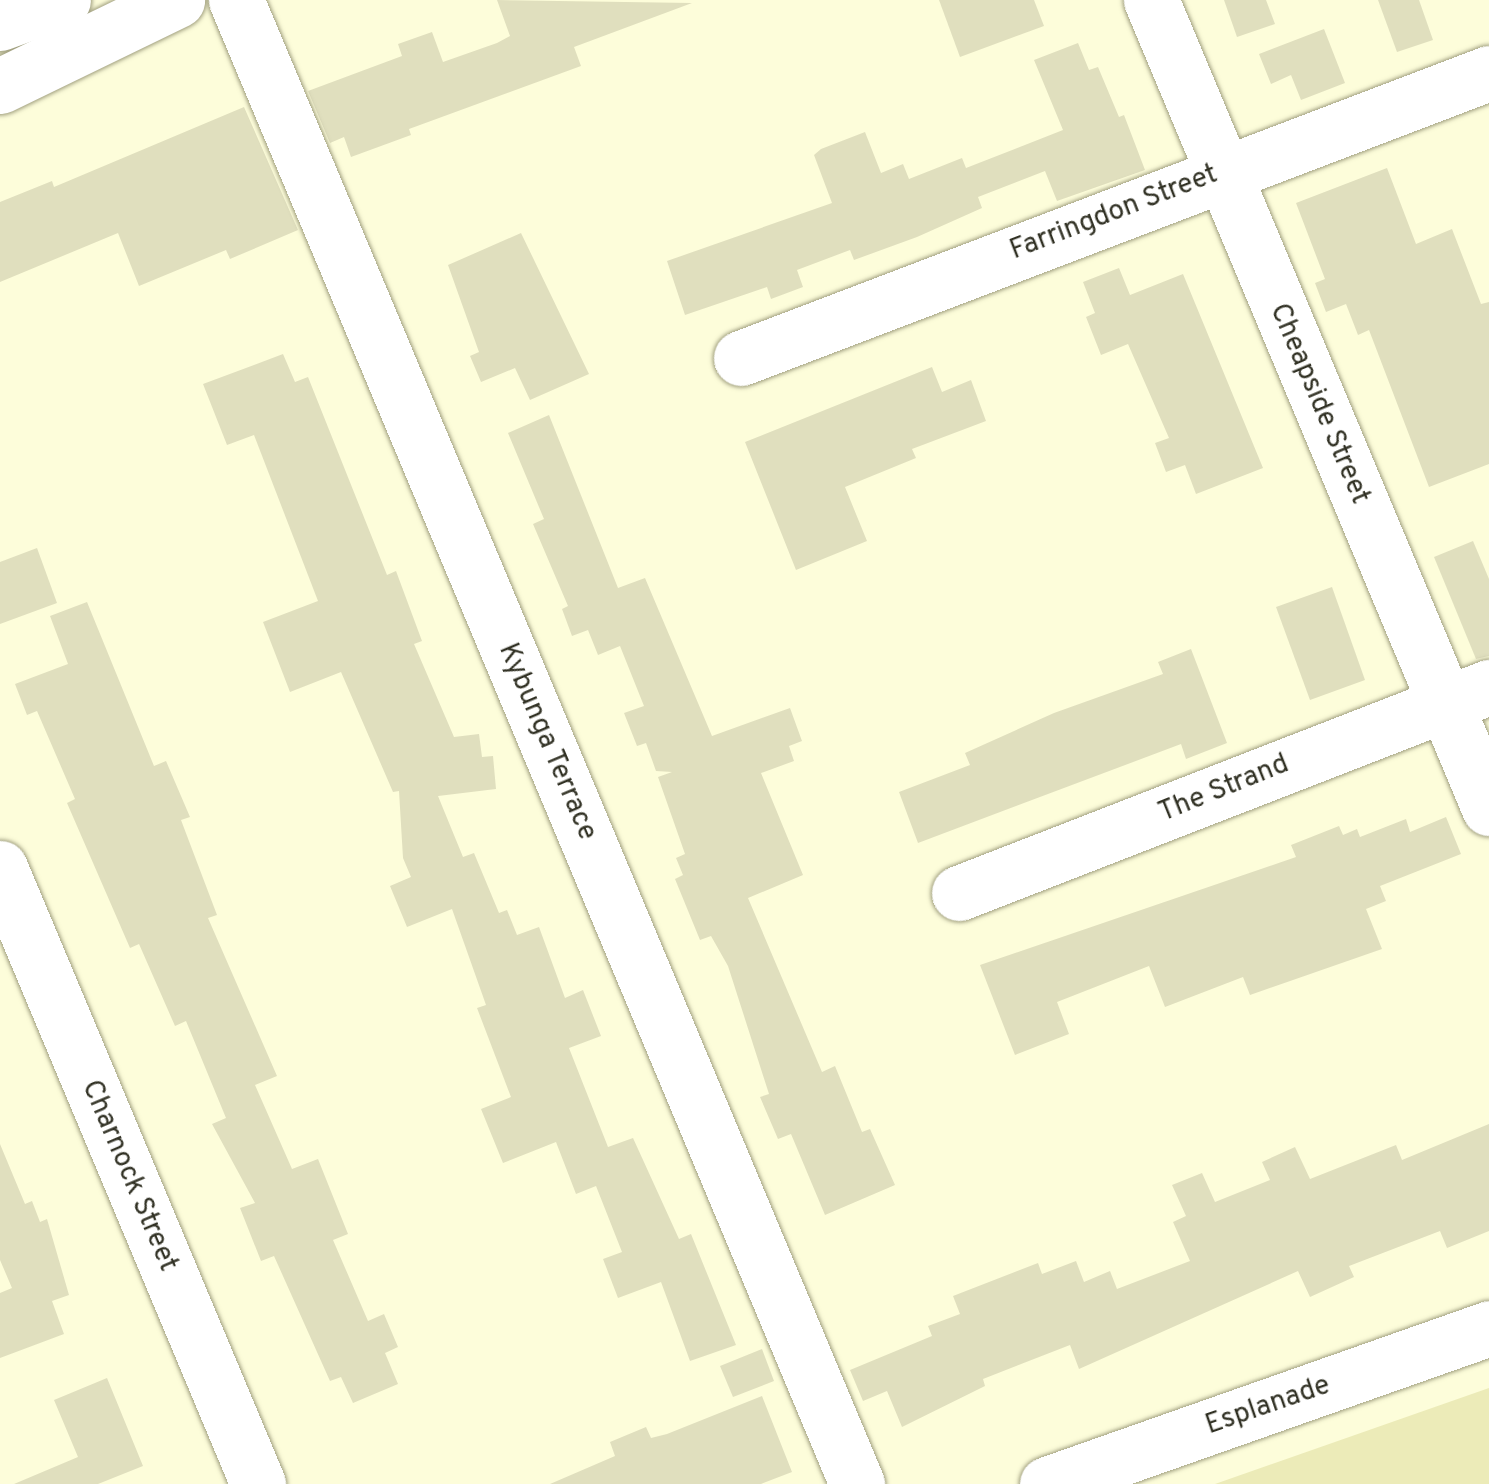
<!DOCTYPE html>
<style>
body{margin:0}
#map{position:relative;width:1489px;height:1484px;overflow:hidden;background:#fdfdda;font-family:Overpass,sans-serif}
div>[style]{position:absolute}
.green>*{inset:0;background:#ecebb8}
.building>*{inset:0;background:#e0dfbe}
.roads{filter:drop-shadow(0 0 2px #a1a080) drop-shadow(0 0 2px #a1a080)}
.minor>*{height:55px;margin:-27.5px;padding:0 27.5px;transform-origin:27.5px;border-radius:27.5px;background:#fff}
.major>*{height:55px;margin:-27.5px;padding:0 27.5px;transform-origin:27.5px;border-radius:27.5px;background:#fff}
span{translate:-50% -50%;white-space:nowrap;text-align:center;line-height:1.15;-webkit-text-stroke:9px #fff;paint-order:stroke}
.street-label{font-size:28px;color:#313124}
</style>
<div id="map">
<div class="green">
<i style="clip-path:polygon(1489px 1388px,1489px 1484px,1215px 1484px)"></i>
</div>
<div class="building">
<i style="clip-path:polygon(497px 0,692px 3px,574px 47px,581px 66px,409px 129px,411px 135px,351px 157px,344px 137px,330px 143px,308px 91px,402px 56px,398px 44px,432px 32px,443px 62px,497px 43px,510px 36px)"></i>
<i style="clip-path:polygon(939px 0,1034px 0,1044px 26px,960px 57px)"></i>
<i style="clip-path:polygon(1224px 0,1266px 0,1275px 24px,1237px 37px)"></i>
<i style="clip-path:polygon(1378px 0,1419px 0,1433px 40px,1397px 52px)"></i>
<i style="clip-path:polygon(1324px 29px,1345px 83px,1301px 100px,1291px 75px,1271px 84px,1259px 54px)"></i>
<i style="clip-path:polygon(1078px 43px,1089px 70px,1098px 67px,1119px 117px,1124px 115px,1145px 170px,1057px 201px,1045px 171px,978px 197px,982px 208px,917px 237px,854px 260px,850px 250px,797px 270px,803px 287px,771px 299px,767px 287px,685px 315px,667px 261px,832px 203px,814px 155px,821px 149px,865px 132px,881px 173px,903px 164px,909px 179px,962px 158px,966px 168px,1063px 130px,1034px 60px)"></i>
<i style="clip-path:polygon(244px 107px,298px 230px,230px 259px,226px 250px,139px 286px,118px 233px,0 282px,0 202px,52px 181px,54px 187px)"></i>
<i style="clip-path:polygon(1387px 168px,1416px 244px,1452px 229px,1481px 304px,1489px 302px,1489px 464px,1429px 487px,1369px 330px,1358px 335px,1346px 304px,1326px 312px,1315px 283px,1325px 279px,1296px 203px)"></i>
<i style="clip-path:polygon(521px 233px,589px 374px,530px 400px,515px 368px,481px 382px,470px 356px,479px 352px,448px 265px)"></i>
<i style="clip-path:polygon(1119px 268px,1130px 295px,1183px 274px,1263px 468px,1196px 494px,1185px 465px,1166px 472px,1155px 443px,1169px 438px,1128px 344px,1101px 355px,1086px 317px,1095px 313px,1083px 282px)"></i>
<i style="clip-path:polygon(283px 354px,295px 382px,308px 377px,387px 575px,396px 571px,422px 641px,414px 644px,454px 737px,479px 734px,482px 757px,493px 756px,496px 789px,438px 796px,463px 857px,474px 853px,499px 913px,507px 910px,517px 935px,539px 927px,565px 998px,583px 990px,601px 1036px,569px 1048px,608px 1147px,633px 1138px,679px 1239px,691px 1234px,736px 1345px,690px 1361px,661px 1282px,618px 1298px,603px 1259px,622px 1252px,596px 1186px,576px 1194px,556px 1142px,503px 1163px,481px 1109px,511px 1097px,477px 1008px,486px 1005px,452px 909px,407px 927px,390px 886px,411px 877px,403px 858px,399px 791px,393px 792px,341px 672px,290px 692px,263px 622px,318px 601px,254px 435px,227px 445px,203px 384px)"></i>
<i style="clip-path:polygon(932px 367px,942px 392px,971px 380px,986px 421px,912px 449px,916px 458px,845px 487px,867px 541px,796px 570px,745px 442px)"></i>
<i style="clip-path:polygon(549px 415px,618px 588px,645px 578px,712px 736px,790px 708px,802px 741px,789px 746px,794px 761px,761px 773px,803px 875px,748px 898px,822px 1072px,835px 1066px,862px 1132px,870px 1129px,895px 1185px,825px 1215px,791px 1134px,778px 1139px,760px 1097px,769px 1094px,728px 966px,711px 936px,700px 940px,675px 879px,683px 875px,676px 858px,685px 854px,658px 777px,672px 772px,656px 771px,646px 743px,637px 746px,624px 713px,644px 706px,620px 646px,598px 655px,588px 630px,572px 636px,562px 609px,568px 606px,533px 524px,544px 519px,508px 433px)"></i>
<i style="clip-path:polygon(1473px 541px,1489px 579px,1489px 656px,1476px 659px,1434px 557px)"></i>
<i style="clip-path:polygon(37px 548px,57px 603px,0 624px,0 562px)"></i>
<i style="clip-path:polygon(1332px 587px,1365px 680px,1310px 700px,1276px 607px)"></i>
<i style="clip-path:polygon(87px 602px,154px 766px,166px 761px,190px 817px,181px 820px,217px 915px,208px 918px,277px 1076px,255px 1085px,292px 1169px,318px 1159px,348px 1234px,333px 1240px,368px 1321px,384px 1314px,398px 1347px,385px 1353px,398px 1384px,353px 1403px,341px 1377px,330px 1381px,274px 1256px,261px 1261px,240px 1208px,255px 1203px,212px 1124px,226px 1118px,186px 1021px,175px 1026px,139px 944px,130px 948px,67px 803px,75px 799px,37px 711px,27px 715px,15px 684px,68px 664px,50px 616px)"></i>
<i style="clip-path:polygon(1191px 649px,1227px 743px,1186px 759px,1181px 744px,918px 843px,899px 792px,970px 765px,965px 753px,1054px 713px,1163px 674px,1158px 662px)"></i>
<i style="clip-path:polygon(1446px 817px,1461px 854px,1380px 886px,1386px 901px,1366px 909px,1382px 949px,1250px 995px,1243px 977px,1165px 1007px,1149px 966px,1057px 1002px,1069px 1034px,1015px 1055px,980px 965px,1296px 857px,1291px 845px,1339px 826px,1343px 835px,1357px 829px,1360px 837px,1406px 819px,1410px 832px)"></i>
<i style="clip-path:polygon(1489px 1124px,1489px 1231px,1447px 1248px,1440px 1231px,1349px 1266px,1354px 1277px,1310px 1297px,1298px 1271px,1079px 1369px,1070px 1345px,983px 1379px,985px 1386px,902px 1427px,887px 1391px,863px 1401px,850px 1370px,932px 1336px,928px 1326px,960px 1314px,953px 1296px,1038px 1263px,1042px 1274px,1076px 1261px,1084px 1282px,1110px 1271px,1117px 1289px,1190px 1261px,1173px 1222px,1186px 1216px,1172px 1185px,1202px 1173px,1215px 1202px,1270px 1180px,1262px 1162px,1295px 1147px,1310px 1179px,1396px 1145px,1402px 1160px)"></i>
<i style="clip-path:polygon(0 1144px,25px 1204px,32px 1201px,40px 1222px,47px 1219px,69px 1295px,52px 1301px,64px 1334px,0 1358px,0 1293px,12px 1288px,0 1260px)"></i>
<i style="clip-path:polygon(762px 1349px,774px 1381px,733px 1397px,720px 1366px)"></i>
<i style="clip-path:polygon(107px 1378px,143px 1466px,98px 1484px,14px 1484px,78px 1457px,54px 1400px)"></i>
<i style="clip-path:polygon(762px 1396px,792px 1472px,761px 1484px,550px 1484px,615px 1456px,610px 1442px,646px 1427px,651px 1438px,667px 1434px)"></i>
</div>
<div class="roads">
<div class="minor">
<i style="left:236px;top:0;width:1609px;rotate:67.29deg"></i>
<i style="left:1151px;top:0;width:876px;rotate:67.3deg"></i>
<i style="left:0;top:23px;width:67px;rotate:-20.1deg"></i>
<i style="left:741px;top:358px;width:800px;rotate:-20.86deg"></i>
<i style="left:0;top:868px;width:668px;rotate:67.27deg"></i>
<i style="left:959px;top:893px;width:569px;rotate:-21.24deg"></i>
<i style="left:1047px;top:1484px;width:469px;rotate:-19.4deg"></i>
</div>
<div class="major">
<i style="left:0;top:86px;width:197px;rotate:-25.9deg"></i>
</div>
</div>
<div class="street-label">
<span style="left:1114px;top:213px;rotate:-21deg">Farringdon Street</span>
<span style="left:1319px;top:404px;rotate:67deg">Cheapside Street</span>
<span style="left:547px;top:742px;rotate:67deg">Kybunga Terrace</span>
<span style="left:1224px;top:789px;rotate:-22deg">The Strand</span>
<span style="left:129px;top:1176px;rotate:67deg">Charnock Street</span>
<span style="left:1268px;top:1406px;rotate:-19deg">Esplanade</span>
</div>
</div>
